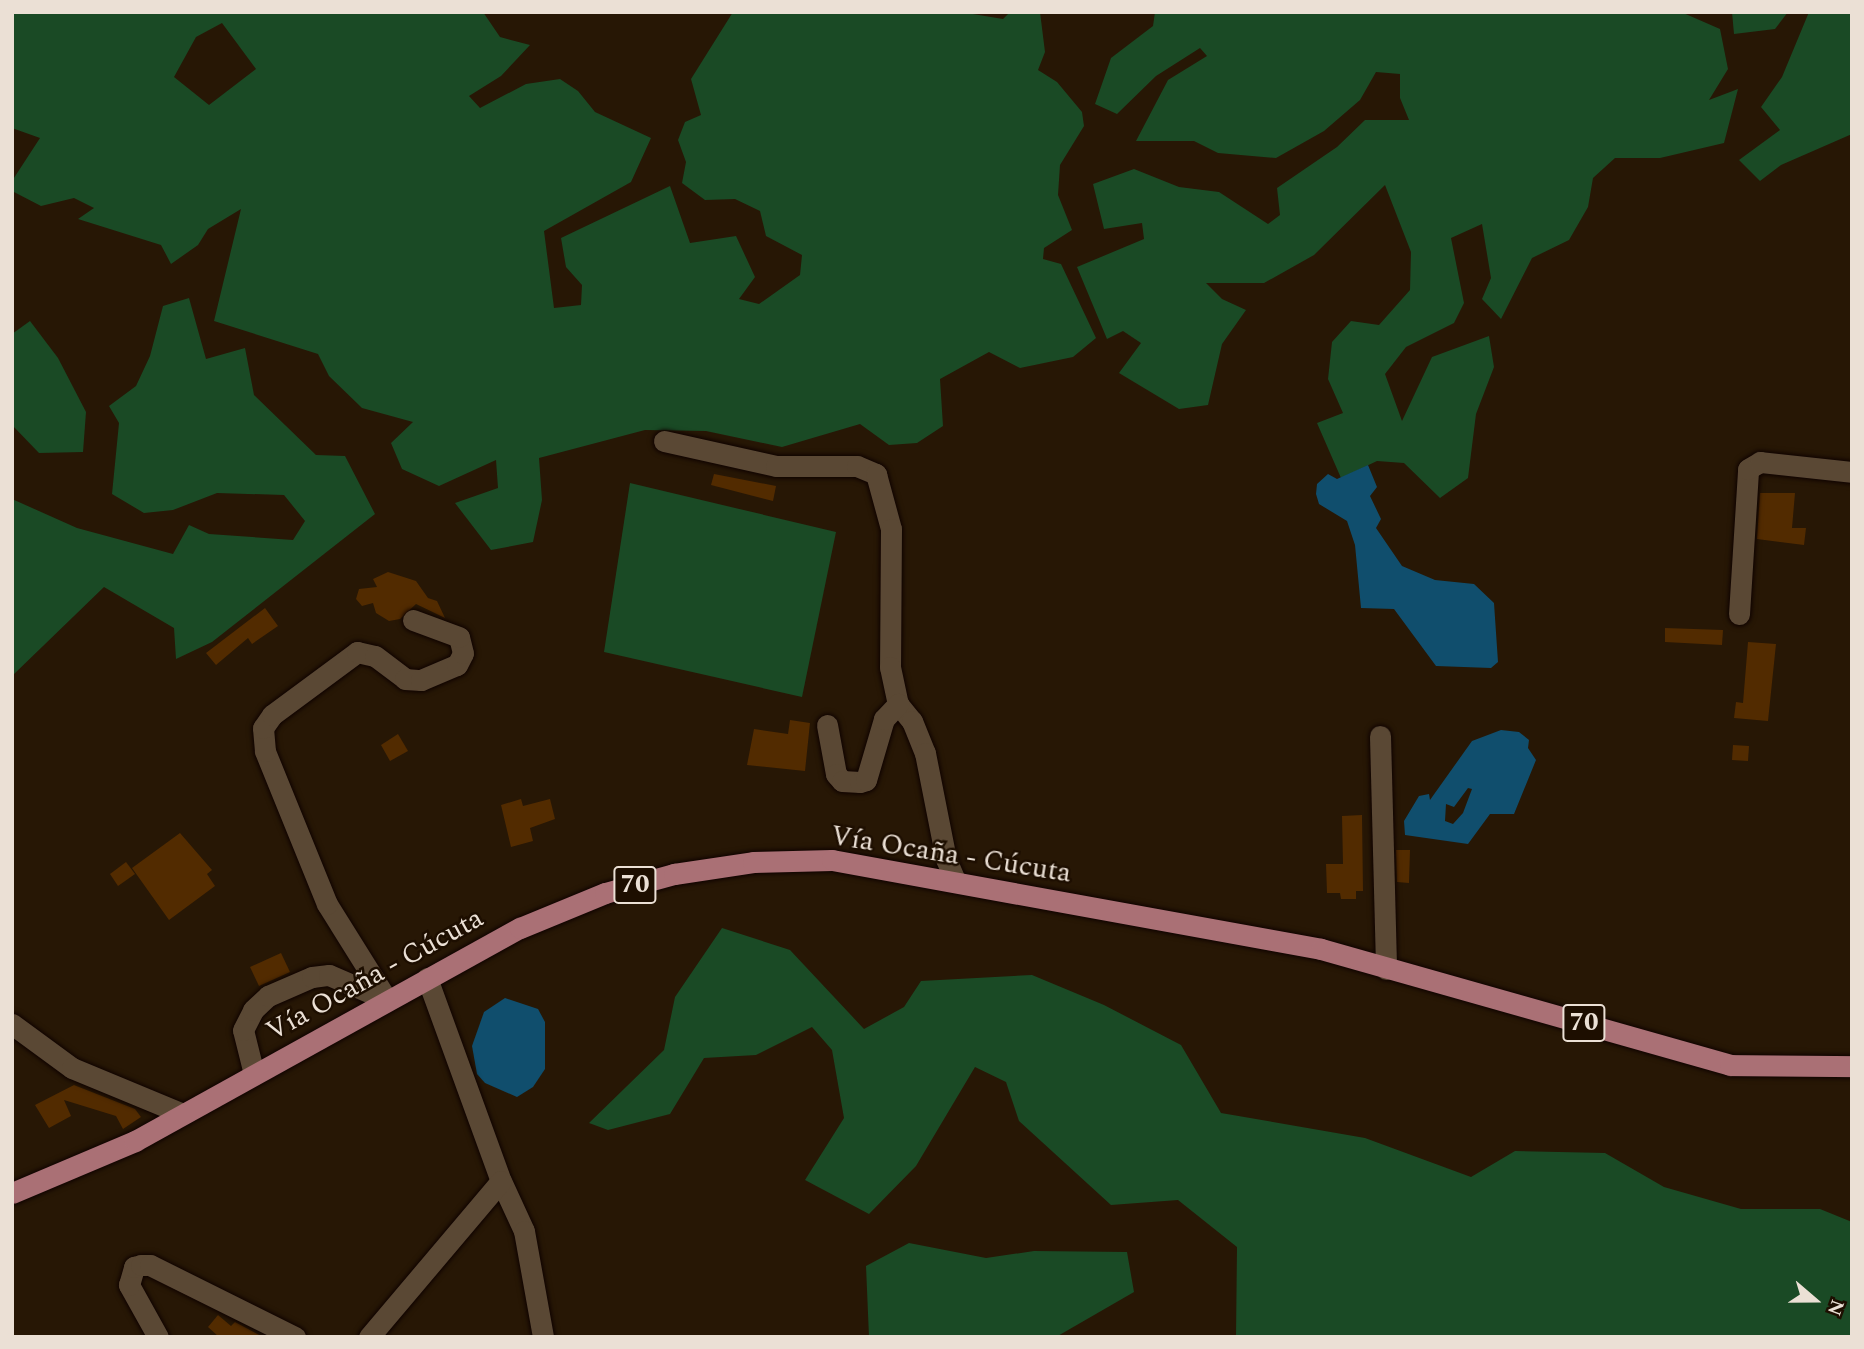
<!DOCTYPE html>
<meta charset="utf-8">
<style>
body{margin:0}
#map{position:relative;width:1864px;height:1349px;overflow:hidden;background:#271705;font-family:Spectral,serif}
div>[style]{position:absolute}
.green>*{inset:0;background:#1a4a25}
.water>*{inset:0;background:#104e6d}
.building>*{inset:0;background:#522b00}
.roads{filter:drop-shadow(0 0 2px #0f0300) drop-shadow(0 0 2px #0f0300)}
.minor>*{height:21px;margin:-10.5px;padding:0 10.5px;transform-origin:10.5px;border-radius:10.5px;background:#5a4834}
.major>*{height:21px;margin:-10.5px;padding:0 10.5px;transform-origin:10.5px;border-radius:10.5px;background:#aa7075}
span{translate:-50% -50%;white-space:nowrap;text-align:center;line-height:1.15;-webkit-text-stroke:5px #1d0e00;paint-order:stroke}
.shield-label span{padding:2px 5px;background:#1d0e00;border:2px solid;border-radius:5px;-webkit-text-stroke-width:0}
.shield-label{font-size:26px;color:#ebe0d5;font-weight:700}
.street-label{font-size:28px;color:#ebe0d5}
.frame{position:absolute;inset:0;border:14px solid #ebe0d5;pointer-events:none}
.north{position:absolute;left:1780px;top:1265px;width:70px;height:70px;-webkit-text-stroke:5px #1d0e00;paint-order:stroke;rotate:110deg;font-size:19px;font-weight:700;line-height:28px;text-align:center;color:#ebe0d5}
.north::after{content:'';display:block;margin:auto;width:24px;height:32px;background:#ebe0d5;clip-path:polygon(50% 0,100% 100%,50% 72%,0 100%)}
</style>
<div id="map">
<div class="green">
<i style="clip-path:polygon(evenodd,12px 12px,483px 12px,500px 37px,530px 45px,501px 76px,469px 96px,480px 108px,526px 84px,560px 79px,578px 91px,595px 112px,651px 138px,631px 182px,544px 231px,554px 308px,581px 305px,582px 285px,566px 267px,561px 238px,670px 186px,690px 243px,736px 236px,755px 277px,739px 299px,759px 304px,800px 275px,802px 255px,766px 236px,760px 211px,735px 199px,705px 200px,682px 183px,686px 162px,678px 140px,685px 122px,701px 115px,691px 79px,733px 12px,961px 12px,1003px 19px,1010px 12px,1040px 12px,1045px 52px,1038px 70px,1057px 82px,1082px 112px,1084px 126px,1060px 165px,1058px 195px,1072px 230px,1044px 248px,1043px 259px,1061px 264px,1096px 338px,1073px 357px,1020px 368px,989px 352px,940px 379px,943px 426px,917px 443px,889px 445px,860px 424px,782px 447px,706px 431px,645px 430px,539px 458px,542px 500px,533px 542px,491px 550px,455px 503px,498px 488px,496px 460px,439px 486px,402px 469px,391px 443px,413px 422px,362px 408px,329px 376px,318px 354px,214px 321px,241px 209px,208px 229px,198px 245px,171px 264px,161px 245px,78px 219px,94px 208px,74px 198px,41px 206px,12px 191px,12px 181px,40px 138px,12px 128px,12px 12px,222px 23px,256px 69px,209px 105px,174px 77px,196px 37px,222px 23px)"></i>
<i style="clip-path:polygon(1155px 12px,1681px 12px,1720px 29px,1728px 69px,1709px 100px,1738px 89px,1724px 143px,1660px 158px,1615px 158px,1593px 178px,1588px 207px,1569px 240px,1532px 258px,1501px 319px,1482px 299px,1491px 278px,1482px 224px,1451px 238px,1464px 303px,1454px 323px,1406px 347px,1385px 374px,1402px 421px,1432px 357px,1489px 336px,1494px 367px,1476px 414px,1468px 478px,1440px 498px,1404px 463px,1377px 461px,1341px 478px,1317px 423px,1343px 413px,1328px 379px,1332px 342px,1351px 321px,1379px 325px,1410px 290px,1411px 252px,1385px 185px,1314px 255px,1264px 283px,1206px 283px,1222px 299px,1246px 310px,1222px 344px,1208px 405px,1179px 409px,1119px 373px,1141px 343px,1123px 331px,1107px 339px,1077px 267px,1144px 239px,1142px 223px,1104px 229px,1093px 184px,1134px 169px,1179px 187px,1219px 192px,1268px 224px,1280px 215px,1277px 188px,1337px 147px,1365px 120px,1409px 120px,1400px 98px,1400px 74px,1376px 72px,1360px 100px,1324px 131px,1276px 158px,1218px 153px,1194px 141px,1136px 141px,1168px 80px,1207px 56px,1200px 48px,1156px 76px,1117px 114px,1095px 104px,1111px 58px,1153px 26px)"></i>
<i style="clip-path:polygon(1732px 12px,1788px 12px,1775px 29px,1734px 34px)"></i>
<i style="clip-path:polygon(1809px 12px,1852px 12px,1852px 134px,1781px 165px,1760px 181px,1739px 160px,1780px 130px,1761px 107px,1782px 77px)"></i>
<i style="clip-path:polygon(189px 298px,206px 359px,245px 348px,254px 395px,316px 455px,345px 456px,375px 514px,212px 642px,176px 659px,174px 628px,104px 587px,12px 676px,12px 499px,77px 528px,173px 554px,189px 525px,209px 534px,293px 540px,305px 521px,284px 495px,217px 493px,173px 510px,144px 513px,112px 494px,119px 423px,109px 406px,136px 386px,150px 356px,163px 306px)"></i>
<i style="clip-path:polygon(30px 321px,58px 358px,86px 412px,83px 452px,39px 453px,12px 425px,12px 334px)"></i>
<i style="clip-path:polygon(630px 483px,836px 532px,802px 697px,604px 652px)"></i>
<i style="clip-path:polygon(722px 928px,790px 950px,864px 1029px,904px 1007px,921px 981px,1032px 975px,1104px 1005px,1181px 1045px,1221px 1113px,1365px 1138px,1471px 1177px,1515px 1151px,1605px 1153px,1664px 1187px,1741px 1209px,1820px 1209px,1852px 1222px,1852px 1337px,1236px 1337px,1237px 1247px,1178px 1200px,1111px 1205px,1019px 1121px,1006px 1082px,975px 1067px,916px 1166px,869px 1214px,805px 1180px,844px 1118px,832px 1050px,812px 1027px,756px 1055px,704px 1058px,670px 1114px,608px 1130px,589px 1123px,664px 1050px,675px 997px)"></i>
<i style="clip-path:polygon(909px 1243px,986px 1258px,1034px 1251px,1127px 1252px,1134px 1292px,1056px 1337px,869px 1337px,866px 1266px)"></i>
</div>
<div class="water">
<i style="clip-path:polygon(1368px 465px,1377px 487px,1370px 496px,1381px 519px,1376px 528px,1402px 566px,1435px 580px,1474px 584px,1494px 603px,1498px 662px,1491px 668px,1436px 666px,1394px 609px,1361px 608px,1355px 545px,1347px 521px,1319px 504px,1316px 494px,1317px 484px,1328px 474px,1337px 479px)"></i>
<i style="clip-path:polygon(evenodd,1501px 730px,1519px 732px,1529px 740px,1528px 748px,1536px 760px,1514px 814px,1490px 814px,1468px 844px,1405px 835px,1404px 821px,1419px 796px,1429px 794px,1430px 800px,1472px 741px,1501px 730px,1468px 788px,1472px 789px,1463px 813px,1453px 824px,1445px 821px,1446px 804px,1454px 807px,1468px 788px)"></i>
<i style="clip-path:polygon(505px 998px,538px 1009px,545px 1022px,545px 1069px,533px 1087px,517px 1097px,485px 1083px,477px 1074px,472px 1046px,484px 1012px)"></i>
</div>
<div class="building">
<i style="clip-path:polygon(714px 474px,776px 486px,773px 501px,711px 485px)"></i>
<i style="clip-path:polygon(1760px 493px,1795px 493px,1792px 528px,1806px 528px,1804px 545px,1757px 539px)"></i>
<i style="clip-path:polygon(388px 572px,416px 581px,428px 598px,437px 601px,445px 618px,416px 604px,400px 619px,389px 621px,376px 613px,373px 603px,362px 606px,356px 599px,359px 589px,377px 587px,373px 579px)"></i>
<i style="clip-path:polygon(265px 608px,278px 626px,252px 644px,248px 638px,216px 665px,206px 653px)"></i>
<i style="clip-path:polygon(1665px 628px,1723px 630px,1722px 645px,1665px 642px)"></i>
<i style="clip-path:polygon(1748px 642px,1776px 644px,1768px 721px,1734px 718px,1736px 702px,1743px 703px)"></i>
<i style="clip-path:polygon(790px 720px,810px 723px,805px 771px,747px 765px,754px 729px,788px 734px)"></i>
<i style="clip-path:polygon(398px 734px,408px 751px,390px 761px,381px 745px)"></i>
<i style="clip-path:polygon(1733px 745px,1749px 746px,1748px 761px,1732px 760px)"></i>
<i style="clip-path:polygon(521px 799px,523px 806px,550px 799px,555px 819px,530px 828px,533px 841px,511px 847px,501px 805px)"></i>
<i style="clip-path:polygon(1362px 815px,1363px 891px,1356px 891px,1356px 899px,1341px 899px,1340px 893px,1327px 893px,1326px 864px,1343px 864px,1342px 816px)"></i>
<i style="clip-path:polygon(180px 833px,212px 870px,207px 874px,215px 886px,169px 920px,132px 868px)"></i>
<i style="clip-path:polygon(1396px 850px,1410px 850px,1409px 883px,1397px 882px)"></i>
<i style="clip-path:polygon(126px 862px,135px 874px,118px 886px,110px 874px)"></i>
<i style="clip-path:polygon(281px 953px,290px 972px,259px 986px,250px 967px)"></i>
<i style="clip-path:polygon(74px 1085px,135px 1109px,141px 1117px,123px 1129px,116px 1116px,64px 1100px,71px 1116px,49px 1128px,35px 1105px)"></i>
<i style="clip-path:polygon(218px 1315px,231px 1326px,235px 1322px,263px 1337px,219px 1337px,208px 1327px)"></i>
</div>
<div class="roads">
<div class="minor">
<i style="left:664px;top:441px;width:115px;rotate:12.6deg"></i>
<i style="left:776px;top:466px;width:81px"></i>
<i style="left:857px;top:466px;width:21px;rotate:23deg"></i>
<i style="left:876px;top:474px;width:57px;rotate:74.7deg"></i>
<i style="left:891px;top:529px;width:138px;rotate:90.4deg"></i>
<i style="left:890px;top:667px;width:38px;rotate:78deg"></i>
<i style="left:898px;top:704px;width:22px;rotate:51deg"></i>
<i style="left:912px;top:721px;width:35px;rotate:68deg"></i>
<i style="left:925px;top:753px;width:108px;rotate:78.8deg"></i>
<i style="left:946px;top:859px;width:25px;rotate:67deg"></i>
<i style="left:1739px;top:614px;width:145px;rotate:-86.4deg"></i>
<i style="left:1748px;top:469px;width:14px;rotate:-30deg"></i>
<i style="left:1760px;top:462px;width:93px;rotate:6.2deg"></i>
<i style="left:827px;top:725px;width:50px;rotate:79.6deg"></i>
<i style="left:836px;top:774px;width:9px;rotate:49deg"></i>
<i style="left:842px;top:781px;width:18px;rotate:3deg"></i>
<i style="left:860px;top:782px;width:6px;rotate:-18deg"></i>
<i style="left:866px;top:780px;width:64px;rotate:-73.6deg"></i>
<i style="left:884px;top:719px;width:21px;rotate:-47deg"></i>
<i style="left:1380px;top:736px;width:233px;rotate:88.5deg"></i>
<i style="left:427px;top:978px;width:216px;rotate:70deg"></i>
<i style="left:501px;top:1181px;width:55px;rotate:65.3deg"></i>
<i style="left:524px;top:1231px;width:108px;rotate:79.8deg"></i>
<i style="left:387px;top:1000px;width:113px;rotate:-122deg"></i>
<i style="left:327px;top:904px;width:165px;rotate:-112.1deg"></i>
<i style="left:265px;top:751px;width:23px;rotate:-95deg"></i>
<i style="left:263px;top:728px;width:16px;rotate:-55deg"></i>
<i style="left:272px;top:715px;width:106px;rotate:-36.5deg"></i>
<i style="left:357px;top:652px;width:18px;rotate:13deg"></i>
<i style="left:375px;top:656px;width:38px;rotate:37deg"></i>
<i style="left:405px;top:679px;width:16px;rotate:4deg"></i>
<i style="left:421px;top:680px;width:39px;rotate:-23deg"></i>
<i style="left:457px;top:665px;width:13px;rotate:-63deg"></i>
<i style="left:463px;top:653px;width:16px;rotate:-104deg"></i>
<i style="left:459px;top:637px;width:49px;rotate:-159.7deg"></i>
<i style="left:12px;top:1024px;width:74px;rotate:36.3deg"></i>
<i style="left:72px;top:1068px;width:120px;rotate:22.5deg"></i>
<i style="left:254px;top:1074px;width:45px;rotate:-104deg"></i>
<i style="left:243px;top:1030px;width:22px;rotate:-63deg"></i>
<i style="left:253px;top:1010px;width:21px;rotate:-43deg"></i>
<i style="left:268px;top:996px;width:48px;rotate:-23.4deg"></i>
<i style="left:312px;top:977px;width:17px;rotate:-7deg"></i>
<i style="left:329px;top:975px;width:63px;rotate:23.3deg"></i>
<i style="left:158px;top:1337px;width:60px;rotate:-119.1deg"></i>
<i style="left:129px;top:1285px;width:19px;rotate:-74deg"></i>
<i style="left:134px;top:1267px;width:7px;rotate:-16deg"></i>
<i style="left:141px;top:1265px;width:9px"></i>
<i style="left:150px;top:1265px;width:162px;rotate:26.4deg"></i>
<i style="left:369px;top:1337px;width:204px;rotate:-49.8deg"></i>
</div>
<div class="major">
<i style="left:12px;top:1193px;width:134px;rotate:-22.9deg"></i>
<i style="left:135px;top:1141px;width:440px;rotate:-29deg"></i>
<i style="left:520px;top:928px;width:92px;rotate:-22.4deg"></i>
<i style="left:605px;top:893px;width:72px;rotate:-15.4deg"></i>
<i style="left:674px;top:874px;width:80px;rotate:-8.6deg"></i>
<i style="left:753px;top:862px;width:79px;rotate:-1.5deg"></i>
<i style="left:832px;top:860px;width:497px;rotate:10.3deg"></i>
<i style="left:1321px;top:949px;width:425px;rotate:15.8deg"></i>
<i style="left:1730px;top:1065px;width:122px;rotate:0.5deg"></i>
</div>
</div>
<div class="shield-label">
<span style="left:635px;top:885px">70</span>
<span style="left:1584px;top:1023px">70</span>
</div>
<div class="street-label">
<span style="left:951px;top:855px;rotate:9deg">Vía Ocaña - Cúcuta</span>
<span style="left:375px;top:975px;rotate:-29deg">Vía Ocaña - Cúcuta</span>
</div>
<div class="frame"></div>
<div class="north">N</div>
</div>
